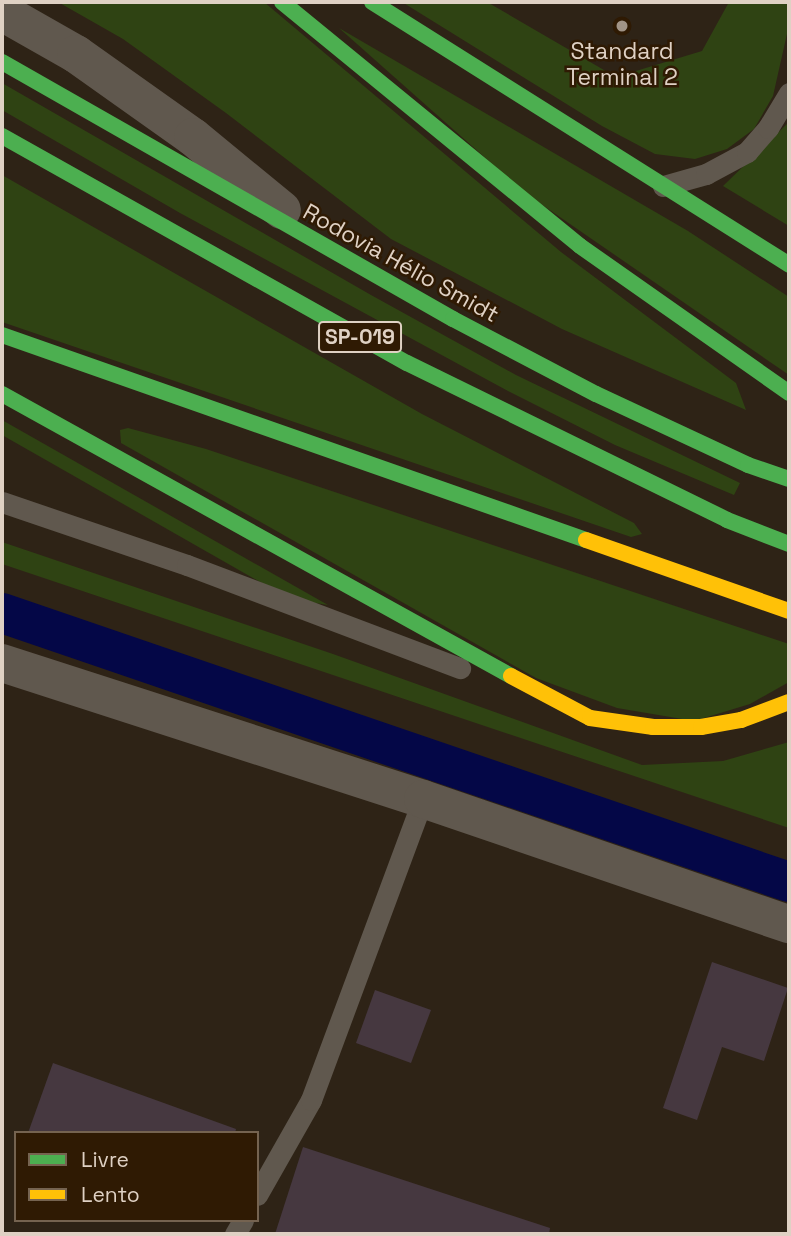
<!DOCTYPE html>
<meta charset="utf-8">
<style>
body{margin:0}
#map{position:relative;width:791px;height:1236px;overflow:hidden;background:#2e2316;font-family:"Space Grotesk",sans-serif}
div>[style]{position:absolute}
.green>*{inset:0;background:#2f4313}
.canal>*{height:40px;margin:-20px;padding:0 20px;transform-origin:20px;border-radius:20px;background:#040747}
.building>*{inset:0;background:#463840}
.lane>*{height:21px;margin:-10.5px;padding:0 10.5px;transform-origin:10.5px;border-radius:10.5px;background:#60584e}
.street>*{height:38px;margin:-19px;padding:0 19px;transform-origin:19px;border-radius:19px;background:#60584e}
.fast>*{height:16px;margin:-8px;padding:0 8px;transform-origin:8px;border-radius:8px;background:#4caf50}
.slow>*{height:16px;margin:-8px;padding:0 8px;transform-origin:8px;border-radius:8px;background:#ffc107}
.dots>*{width:19px;height:19px;translate:-50% -50%;box-sizing:border-box;border:4px solid #2f1a03;border-radius:50%}
span{translate:-50% -50%;white-space:nowrap;text-align:center;line-height:1.15;-webkit-text-stroke:5px #2f1a03;paint-order:stroke}
.shield-label span{padding:2px 5px;background:#2f1a03;border:2px solid;border-radius:5px;-webkit-text-stroke-width:0}
.shield-label{font-size:21px;color:#dfd1c4;font-weight:700}
.poi-label{font-size:23px;color:#dfd1c4}
.street-label{font-size:23px;color:#dfd1c4}
.frame{position:absolute;inset:0;border:4px solid #dfd1c4;pointer-events:none}
.legend{position:absolute;left:14px;top:1131px;width:245px;height:91px;box-sizing:border-box;background:#2f1a03;border:2px solid #756350;margin:0;padding:9px 12px;list-style:none;font-size:21px;color:#dfd1c4}
.legend li{display:flex;align-items:center;gap:14px;height:35px}
.legend b{width:35px;border:2px solid #756350}
</style>
<div id="map">
<div class="green">
<i style="clip-path:polygon(58px 2px,264px 2px,561px 252px,736px 383px,746px 410px,562px 329px,391px 239px,226px 113px,123px 39px)"></i>
<i style="clip-path:polygon(402px 2px,487px 2px,616px 77px,702px 51px,729px 2px,789px 2px,789px 25px,773px 96px,754px 129px,727px 149px,695px 159px,655px 154px,602px 126px)"></i>
<i style="clip-path:polygon(339px 28px,688px 231px,789px 297px,789px 375px,525px 193px)"></i>
<i style="clip-path:polygon(2px 83px,371px 295px,516px 375px,740px 483px,734px 495px,615px 445px,508px 391px,180px 213px,2px 110px)"></i>
<i style="clip-path:polygon(789px 122px,789px 226px,723px 186px)"></i>
<i style="clip-path:polygon(2px 175px,422px 414px,634px 523px,642px 534px,631px 537px,2px 322px)"></i>
<i style="clip-path:polygon(2px 420px,328px 605px,290px 599px,2px 435px)"></i>
<i style="clip-path:polygon(128px 428px,206px 449px,789px 644px,789px 682px,750px 704px,694px 721px,617px 708px,536px 678px,121px 443px,120px 430px)"></i>
<i style="clip-path:polygon(2px 542px,333px 654px,642px 765px,723px 761px,789px 742px,789px 828px,2px 564px)"></i>
</div>
<div class="canal">
<i style="left:2px;top:613px;width:832px;rotate:18.87deg"></i>
</div>
<div class="building">
<i style="clip-path:polygon(712px 962px,788px 988px,764px 1061px,722px 1047px,697px 1120px,663px 1108px)"></i>
<i style="clip-path:polygon(375px 990px,431px 1010px,411px 1063px,356px 1043px)"></i>
<i style="clip-path:polygon(53px 1063px,236px 1129px,235px 1133px,28px 1133px)"></i>
<i style="clip-path:polygon(303px 1147px,550px 1228px,549px 1234px,275px 1234px)"></i>
</div>
<div class="lane">
<i style="left:663px;top:186px;width:45px;rotate:-15.6deg"></i>
<i style="left:706px;top:174px;width:47px;rotate:-28.2deg"></i>
<i style="left:747px;top:152px;width:32px;rotate:-49deg"></i>
<i style="left:768px;top:128px;width:41px;rotate:-59deg"></i>
<i style="left:2px;top:502px;width:195px;rotate:18.8deg"></i>
<i style="left:187px;top:565px;width:292px;rotate:20.7deg"></i>
<i style="left:257px;top:1195px;width:109px;rotate:-60.4deg"></i>
<i style="left:311px;top:1100px;width:321px;rotate:-69.6deg"></i>
<i style="left:235px;top:1234px;width:16px;rotate:-60deg"></i>
</div>
<div class="street">
<i style="left:2px;top:12px;width:85px;rotate:29.6deg"></i>
<i style="left:76px;top:54px;width:143px;rotate:35.4deg"></i>
<i style="left:193px;top:137px;width:115px;rotate:39.4deg"></i>
<i style="left:2px;top:663px;width:442px;rotate:17.9deg"></i>
<i style="left:423px;top:799px;width:387px;rotate:18.9deg"></i>
</div>
<div class="fast">
<i style="left:282px;top:2px;width:385px;rotate:39.3deg"></i>
<i style="left:580px;top:246px;width:256px;rotate:35.1deg"></i>
<i style="left:372px;top:2px;width:493px;rotate:32.2deg"></i>
<i style="left:2px;top:62px;width:519px;rotate:29.68deg"></i>
<i style="left:453px;top:319px;width:161px;rotate:27.7deg"></i>
<i style="left:596px;top:394px;width:168px;rotate:25deg"></i>
<i style="left:748px;top:465px;width:43px;rotate:18.9deg"></i>
<i style="left:2px;top:136px;width:464px;rotate:29.3deg"></i>
<i style="left:407px;top:363px;width:356px;rotate:26.1deg"></i>
<i style="left:727px;top:520px;width:66px;rotate:21.2deg"></i>
<i style="left:2px;top:335px;width:619px;rotate:19.34deg"></i>
<i style="left:2px;top:394px;width:582px;rotate:28.99deg"></i>
</div>
<div class="slow">
<i style="left:586px;top:540px;width:215px;rotate:19.3deg"></i>
<i style="left:511px;top:676px;width:89px;rotate:28deg"></i>
<i style="left:590px;top:718px;width:64px;rotate:8.1deg"></i>
<i style="left:653px;top:727px;width:48px"></i>
<i style="left:701px;top:727px;width:41px;rotate:-9.9deg"></i>
<i style="left:741px;top:720px;width:51px;rotate:-20.6deg"></i>
</div>
<div class="dots">
<i style="left:622px;top:26px;background:#a19487"></i>
</div>
<div class="shield-label">
<span style="left:360px;top:337px">SP-019</span>
</div>
<div class="poi-label">
<span style="left:622px;top:64px">Standard<br>Terminal 2</span>
</div>
<div class="street-label">
<span style="left:401px;top:263px;rotate:29deg">Rodovia Hélio Smidt</span>
</div>
<div class="frame"></div>
<ul class="legend">
<li><b style="height:9px;background:#4caf50"></b>Livre</li>
<li><b style="height:9px;background:#ffc107"></b>Lento</li>
</ul>
</div>
